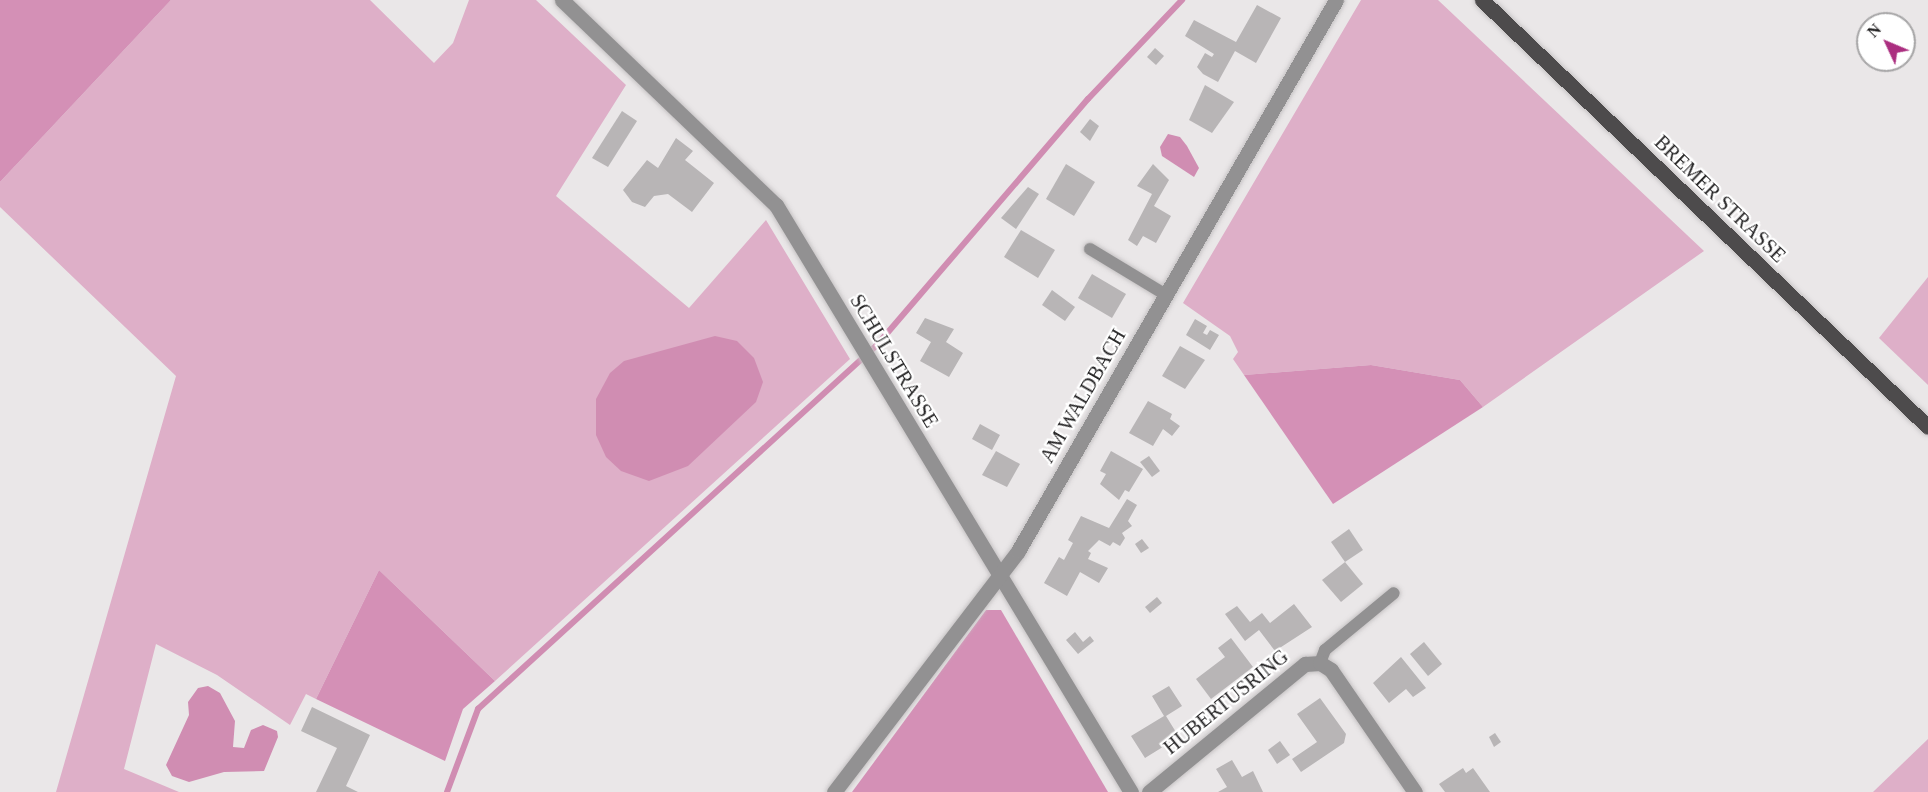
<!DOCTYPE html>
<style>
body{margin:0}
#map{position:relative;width:1928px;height:792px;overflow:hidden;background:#eae7e8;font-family:Georgia,serif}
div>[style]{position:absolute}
.green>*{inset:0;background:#deafc8}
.forest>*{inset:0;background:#d490b6}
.water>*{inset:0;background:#d08db2}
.stream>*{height:6px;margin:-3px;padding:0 3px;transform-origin:3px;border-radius:3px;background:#d08db2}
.building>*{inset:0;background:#b8b5b6}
.roads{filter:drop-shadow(0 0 2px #c6c3c4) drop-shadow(0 0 2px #c6c3c4)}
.service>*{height:12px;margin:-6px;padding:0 6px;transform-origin:6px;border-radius:6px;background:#929192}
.minor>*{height:15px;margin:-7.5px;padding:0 7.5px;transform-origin:7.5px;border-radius:7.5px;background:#929192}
.primary>*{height:15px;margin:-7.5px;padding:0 7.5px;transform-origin:7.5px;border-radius:7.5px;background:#4d4b4c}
span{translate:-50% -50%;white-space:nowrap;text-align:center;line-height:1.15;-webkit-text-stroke:4.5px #fff;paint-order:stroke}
.street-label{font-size:20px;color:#201f20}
.north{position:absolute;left:1856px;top:12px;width:60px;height:60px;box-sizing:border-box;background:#fff;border:2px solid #a6a5a6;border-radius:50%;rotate:314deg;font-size:16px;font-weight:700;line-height:24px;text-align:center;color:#201f20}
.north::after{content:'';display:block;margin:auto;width:21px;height:27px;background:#ab2f80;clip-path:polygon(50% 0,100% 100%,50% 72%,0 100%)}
</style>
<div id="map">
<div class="green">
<i style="clip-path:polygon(171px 0,370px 0,434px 63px,453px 43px,469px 0,536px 0,626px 85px,556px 196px,689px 308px,766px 220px,850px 359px,495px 681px,379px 570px,316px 699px,306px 694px,290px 725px,217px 675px,156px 644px,124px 769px,179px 792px,56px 792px,176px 376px,0 207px,0 182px)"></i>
<i style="clip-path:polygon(1361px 0,1438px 0,1704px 251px,1483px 407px,1460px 380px,1371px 365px,1244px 375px,1233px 359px,1238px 352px,1230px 336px,1183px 303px)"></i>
<i style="clip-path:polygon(1928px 277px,1928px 385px,1879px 338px)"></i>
<i style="clip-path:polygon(1928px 739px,1928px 792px,1873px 792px)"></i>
</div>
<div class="forest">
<i style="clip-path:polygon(0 0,171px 0,0 182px)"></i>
<i style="clip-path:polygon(1371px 365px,1460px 380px,1483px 407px,1333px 504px,1244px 375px)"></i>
<i style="clip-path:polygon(379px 570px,495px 681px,463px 709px,445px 761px,316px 699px)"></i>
<i style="clip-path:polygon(986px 610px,1001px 610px,1108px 792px,852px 792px)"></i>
</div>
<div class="water">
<i style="clip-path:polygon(1168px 134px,1180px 137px,1187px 146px,1199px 168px,1194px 177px,1162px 156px,1160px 147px)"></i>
<i style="clip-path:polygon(715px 336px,737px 341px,754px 358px,763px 382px,756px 402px,688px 466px,649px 481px,621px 471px,606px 457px,596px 435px,596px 399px,610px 373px,624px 361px)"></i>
<i style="clip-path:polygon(208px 686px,220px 693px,235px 721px,233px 747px,244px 748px,251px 730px,263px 725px,277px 731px,278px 737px,264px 771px,224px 772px,189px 782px,172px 776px,166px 765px,189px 715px,188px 702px,198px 688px)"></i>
</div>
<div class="stream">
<i style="left:447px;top:792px;width:89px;rotate:-69.5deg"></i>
<i style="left:478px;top:709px;width:540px;rotate:-42.37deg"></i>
<i style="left:877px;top:345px;width:324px;rotate:-49.4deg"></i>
<i style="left:1088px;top:99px;width:137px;rotate:-46.5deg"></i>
</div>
<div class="building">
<i style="clip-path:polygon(1257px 5px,1281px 18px,1256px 63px,1235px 51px,1218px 82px,1203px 74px,1197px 67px,1205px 53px,1212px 57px,1214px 54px,1185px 36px,1194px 20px,1236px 42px)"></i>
<i style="clip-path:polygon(1155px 48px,1164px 56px,1156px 65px,1147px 57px)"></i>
<i style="clip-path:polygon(1205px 85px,1234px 102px,1212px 133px,1189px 120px)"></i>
<i style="clip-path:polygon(622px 111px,637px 121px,608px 167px,592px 158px)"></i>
<i style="clip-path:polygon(1090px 119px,1099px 126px,1090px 141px,1080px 132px)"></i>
<i style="clip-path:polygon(676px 138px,693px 151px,685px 160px,714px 183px,692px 212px,668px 194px,654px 196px,645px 207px,632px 202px,623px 190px,647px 160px,658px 168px)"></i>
<i style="clip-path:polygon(1066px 164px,1095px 182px,1074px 216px,1046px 199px)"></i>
<i style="clip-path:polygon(1153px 164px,1169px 180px,1154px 206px,1171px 216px,1156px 243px,1143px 236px,1137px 246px,1128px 240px,1152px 194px,1137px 186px)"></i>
<i style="clip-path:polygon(1028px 187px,1039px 194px,1016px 229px,1001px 218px)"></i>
<i style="clip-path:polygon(1021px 230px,1055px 250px,1038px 278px,1004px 257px)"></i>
<i style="clip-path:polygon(1092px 274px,1126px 294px,1112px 318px,1078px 298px)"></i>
<i style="clip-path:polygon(1052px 290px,1075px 307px,1065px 321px,1042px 305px)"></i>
<i style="clip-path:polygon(925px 318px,954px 329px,946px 342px,963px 353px,949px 377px,920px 361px,931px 342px,916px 333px)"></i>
<i style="clip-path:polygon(1195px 319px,1207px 326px,1203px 333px,1207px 335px,1210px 330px,1219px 335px,1210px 350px,1186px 335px)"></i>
<i style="clip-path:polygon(1180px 346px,1205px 360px,1185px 389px,1162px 376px)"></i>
<i style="clip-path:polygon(1148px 401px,1172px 414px,1170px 419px,1180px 426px,1172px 436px,1163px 429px,1153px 446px,1129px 433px)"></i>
<i style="clip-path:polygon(980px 424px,1000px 435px,992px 450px,972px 439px)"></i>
<i style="clip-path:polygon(996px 451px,1020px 464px,1007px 487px,982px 475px)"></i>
<i style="clip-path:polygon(1111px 451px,1143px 469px,1129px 492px,1125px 490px,1119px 500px,1100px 484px,1106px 474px,1100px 471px)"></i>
<i style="clip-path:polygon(1149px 456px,1160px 471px,1152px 477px,1140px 462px)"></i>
<i style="clip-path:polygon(1127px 499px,1137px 505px,1128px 521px,1132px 526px,1122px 533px,1125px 538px,1120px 546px,1113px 542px,1110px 546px,1099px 540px,1088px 551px,1091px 553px,1088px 559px,1108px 568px,1099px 583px,1080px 572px,1067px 596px,1044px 583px,1059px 557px,1064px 560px,1073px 543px,1068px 540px,1081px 516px,1109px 528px)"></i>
<i style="clip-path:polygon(1349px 529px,1363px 550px,1345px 562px,1331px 542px)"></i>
<i style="clip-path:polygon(1142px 539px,1149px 548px,1141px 553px,1135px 544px)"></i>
<i style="clip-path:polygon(1345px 562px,1363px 584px,1341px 602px,1322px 580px)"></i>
<i style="clip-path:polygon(1157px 597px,1162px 603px,1150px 613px,1145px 607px)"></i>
<i style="clip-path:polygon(1294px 604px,1312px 627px,1275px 651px,1259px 630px,1245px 641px,1225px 614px,1237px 606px,1250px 622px,1262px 613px,1270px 623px)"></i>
<i style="clip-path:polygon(1075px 632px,1083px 642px,1090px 636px,1094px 641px,1078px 654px,1066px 640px)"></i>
<i style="clip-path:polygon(1231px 638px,1253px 667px,1211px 699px,1196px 679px,1225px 657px,1218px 648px)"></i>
<i style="clip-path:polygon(1424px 642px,1442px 664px,1428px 676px,1410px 654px)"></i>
<i style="clip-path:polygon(1401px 657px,1426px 688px,1413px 697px,1406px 689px,1389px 703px,1373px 683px)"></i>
<i style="clip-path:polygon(1169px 686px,1182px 706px,1166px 716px,1179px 737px,1145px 758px,1131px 736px,1164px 716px,1152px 696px)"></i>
<i style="clip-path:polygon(1320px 698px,1346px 734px,1344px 743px,1301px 772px,1292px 759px,1317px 742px,1297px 714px)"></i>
<i style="clip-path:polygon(312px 707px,370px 735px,346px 786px,358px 792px,316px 792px,337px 748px,301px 731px)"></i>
<i style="clip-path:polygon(1495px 733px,1501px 742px,1494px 747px,1489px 737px)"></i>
<i style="clip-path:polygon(1280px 741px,1290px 755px,1277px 764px,1268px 750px)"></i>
<i style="clip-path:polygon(1232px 760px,1242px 777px,1253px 771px,1263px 792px,1218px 792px,1227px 787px,1216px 769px)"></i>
<i style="clip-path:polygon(1463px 768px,1466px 773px,1473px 768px,1490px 792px,1445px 792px,1439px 784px)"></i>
</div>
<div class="roads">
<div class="service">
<i style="left:1090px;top:249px;width:89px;rotate:31.2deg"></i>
<i style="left:1320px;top:663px;width:14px;rotate:-69deg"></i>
<i style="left:1325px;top:650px;width:89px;rotate:-39.6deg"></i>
</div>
<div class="minor">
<i style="left:562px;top:0;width:296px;rotate:43.8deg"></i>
<i style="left:776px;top:205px;width:686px;rotate:58.84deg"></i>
<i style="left:834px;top:792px;width:303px;rotate:-52.6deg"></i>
<i style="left:1018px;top:551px;width:636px;rotate:-60.01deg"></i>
<i style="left:1149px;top:792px;width:202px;rotate:-39.4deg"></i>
<i style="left:1305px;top:664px;width:15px;rotate:-4deg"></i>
<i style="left:1320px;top:663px;width:13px;rotate:32deg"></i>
<i style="left:1331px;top:670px;width:148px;rotate:55.5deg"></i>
</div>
<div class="primary">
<i style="left:1482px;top:0;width:617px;rotate:43.75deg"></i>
</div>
</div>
<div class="street-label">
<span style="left:1720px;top:199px;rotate:44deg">BREMER STRASSE</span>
<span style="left:894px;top:361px;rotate:59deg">SCHULSTRASSE</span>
<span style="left:1083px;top:396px;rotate:-60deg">AM WALDBACH</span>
<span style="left:1226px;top:702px;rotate:-39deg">HUBERTUSRING</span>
</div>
<div class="north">N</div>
</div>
